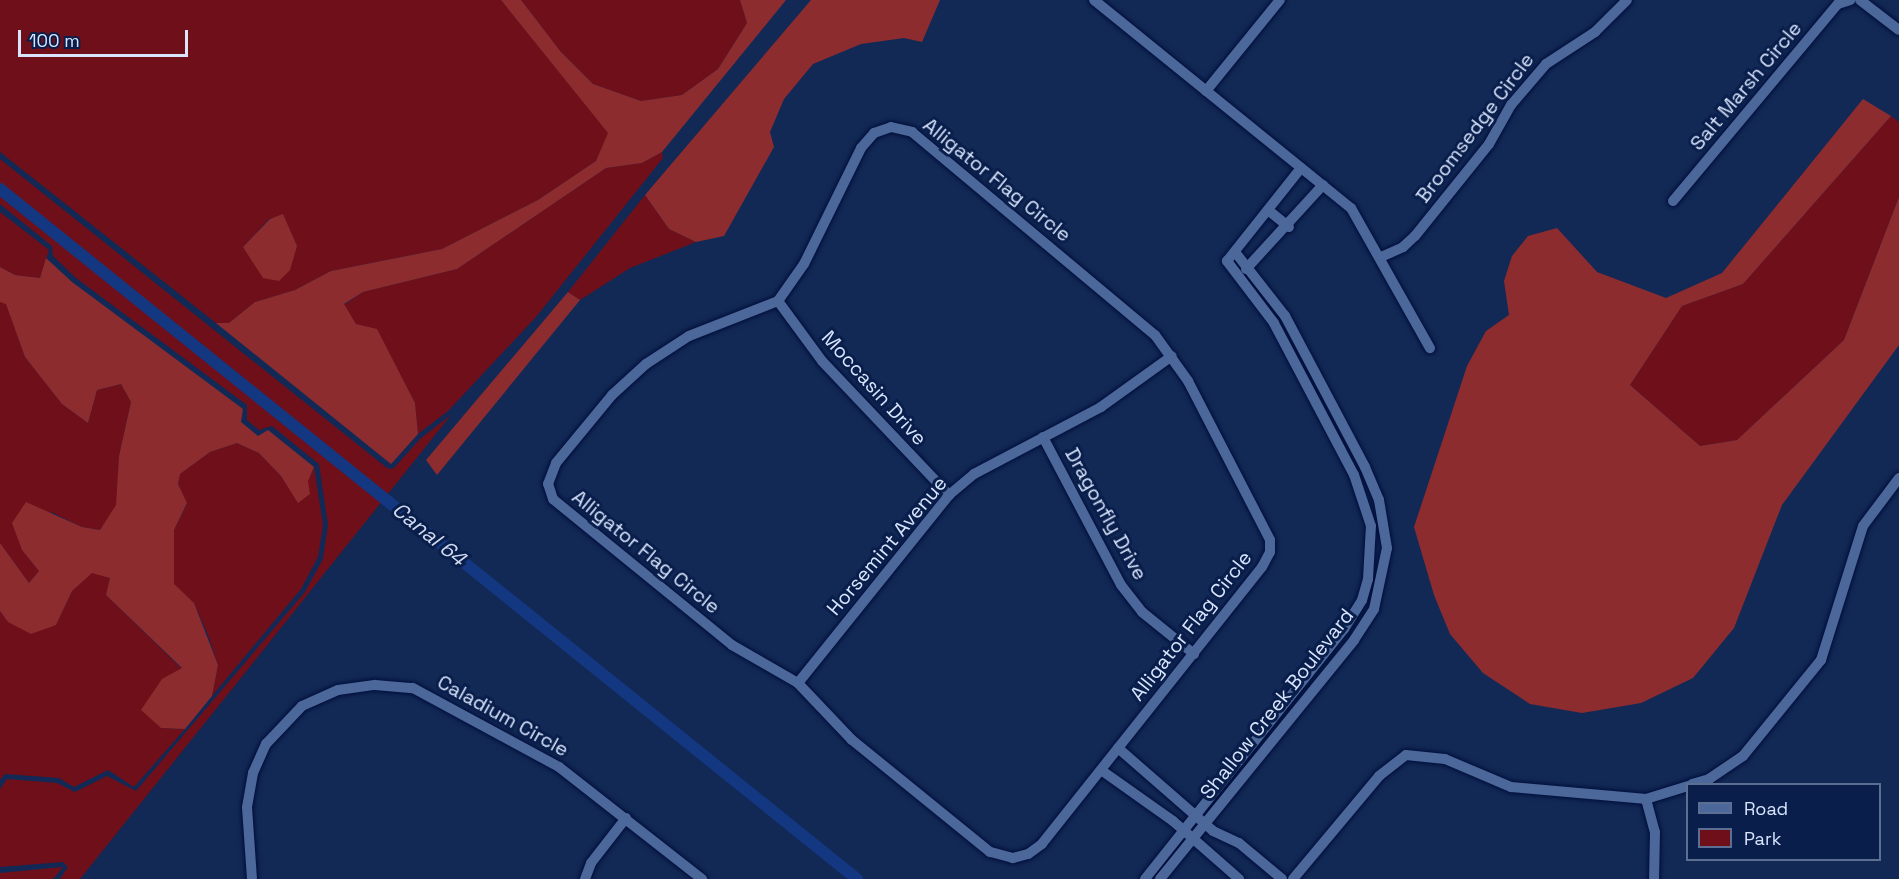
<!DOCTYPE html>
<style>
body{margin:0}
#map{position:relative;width:1899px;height:879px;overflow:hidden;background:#122956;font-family:"Space Grotesk",sans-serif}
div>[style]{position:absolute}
.green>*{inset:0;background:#6f0f19}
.forest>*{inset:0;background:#8d2c2f}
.canal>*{height:12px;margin:-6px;padding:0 6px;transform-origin:6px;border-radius:6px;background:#143781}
.roads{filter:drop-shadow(0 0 2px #010e3a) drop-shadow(0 0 2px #010e3a)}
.minor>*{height:10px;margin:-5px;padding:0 5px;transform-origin:5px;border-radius:5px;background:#4c679a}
span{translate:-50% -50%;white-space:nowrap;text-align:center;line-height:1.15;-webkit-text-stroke:6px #091e4b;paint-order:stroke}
.street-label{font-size:20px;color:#d8e5fd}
.water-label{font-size:21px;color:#d0dbf1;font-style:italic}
.legend{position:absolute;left:1686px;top:783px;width:195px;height:78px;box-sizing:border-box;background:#091e4b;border:2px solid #5c6e92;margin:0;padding:8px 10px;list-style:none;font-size:18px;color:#d8e5fd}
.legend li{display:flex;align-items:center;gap:12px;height:30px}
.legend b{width:30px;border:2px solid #5c6e92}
.scale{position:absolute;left:18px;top:30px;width:170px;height:27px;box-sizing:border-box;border:3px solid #d8e5fd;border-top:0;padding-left:8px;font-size:18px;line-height:21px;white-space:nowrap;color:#d8e5fd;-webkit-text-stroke:4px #091e4b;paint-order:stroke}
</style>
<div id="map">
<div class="green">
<i style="clip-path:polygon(evenodd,0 0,501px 0,609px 133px,596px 161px,538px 200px,442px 249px,331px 271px,295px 290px,255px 302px,229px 323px,216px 323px,0 152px,0 0,283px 215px,297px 246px,252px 259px,243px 247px,269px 219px,283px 215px)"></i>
<i style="clip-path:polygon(521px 0,740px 0,747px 23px,718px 69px,682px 95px,641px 101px,593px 84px,561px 52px)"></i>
<i style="clip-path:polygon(1891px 116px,1899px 122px,1899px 197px,1844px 340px,1737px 440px,1700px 446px,1630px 385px,1682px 306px,1743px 284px)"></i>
<i style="clip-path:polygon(662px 152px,663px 158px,536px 317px,448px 411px,418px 434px,415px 403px,377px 330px,356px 324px,344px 305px,363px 292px,457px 269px,606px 168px,642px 163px)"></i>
<i style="clip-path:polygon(0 159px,387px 468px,393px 469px,421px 438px,451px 415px,80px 879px,60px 879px,68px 867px,63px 862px,0 867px,0 789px,7px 779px,57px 783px,75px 792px,107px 776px,136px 791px,305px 592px,323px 559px,328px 525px,319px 464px,272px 426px,259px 430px,247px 420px,247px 405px,76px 278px,53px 256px,52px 246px,0 204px)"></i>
<i style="clip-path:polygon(645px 195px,669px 229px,696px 242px,630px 268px,580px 300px,568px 292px)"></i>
<i style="clip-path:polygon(0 212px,49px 250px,40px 278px,15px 275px,0 267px)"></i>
<i style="clip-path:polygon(0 302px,6px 303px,25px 357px,62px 404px,88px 423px,97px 390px,121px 384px,131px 402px,119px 456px,117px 505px,100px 530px,82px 527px,51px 512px,22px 550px,39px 571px,29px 583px,0 543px)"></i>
<i style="clip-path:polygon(237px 443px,259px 453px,281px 476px,298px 502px,314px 467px,323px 525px,318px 557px,301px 589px,212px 696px,218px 665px,208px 635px,194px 603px,174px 585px,174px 530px,187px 504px,178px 484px,180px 474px,210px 452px)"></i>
<i style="clip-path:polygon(92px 572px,110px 578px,106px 595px,182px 669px,161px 728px,185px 729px,134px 787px,108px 770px,74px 787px,59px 778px,5px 774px,0 780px,0 611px,8px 622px,56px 625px,72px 591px)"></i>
<i style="clip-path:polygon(63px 867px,53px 879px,0 879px,0 873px)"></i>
</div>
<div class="forest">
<i style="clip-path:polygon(501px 0,521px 0,561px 52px,593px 84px,641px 101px,682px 95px,718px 69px,747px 23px,740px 0,786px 0,662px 152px,642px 163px,606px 168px,457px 269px,363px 292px,344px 304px,356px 324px,377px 329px,415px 403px,418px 434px,391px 464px,216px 323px,229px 323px,255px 302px,295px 290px,331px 271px,442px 249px,538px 200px,596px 161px,608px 133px)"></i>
<i style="clip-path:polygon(811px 0,940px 0,922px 42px,904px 38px,861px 44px,813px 64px,784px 99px,770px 132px,774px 147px,724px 236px,696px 242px,669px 229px,645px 195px)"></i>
<i style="clip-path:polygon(1863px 99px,1891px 116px,1743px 284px,1682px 306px,1630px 385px,1700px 446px,1737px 440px,1844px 340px,1899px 197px,1899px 345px,1782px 505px,1734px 628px,1693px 678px,1641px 703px,1582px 713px,1530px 704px,1483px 673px,1450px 634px,1434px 595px,1414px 527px,1467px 366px,1486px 331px,1509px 315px,1504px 281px,1512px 256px,1528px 236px,1557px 228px,1597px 272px,1666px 298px,1722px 273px)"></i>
<i style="clip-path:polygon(283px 214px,297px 246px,290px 270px,279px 281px,263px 278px,243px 247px,270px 219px)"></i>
<i style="clip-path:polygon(46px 258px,72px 282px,243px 409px,241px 422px,258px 436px,268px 430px,314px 467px,308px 481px,310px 494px,298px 503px,281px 476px,259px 453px,237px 443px,210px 452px,180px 474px,178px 484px,187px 503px,174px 530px,174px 584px,194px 603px,218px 665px,212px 696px,185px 729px,161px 728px,141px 710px,162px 679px,182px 668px,106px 595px,110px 578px,92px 573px,72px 591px,56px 625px,31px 634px,8px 622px,0 611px,0 543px,29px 583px,39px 571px,22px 550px,12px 523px,26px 502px,82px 527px,100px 530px,116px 505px,119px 456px,131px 402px,121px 384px,97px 390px,88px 423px,62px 404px,25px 357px,6px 304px,0 302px,0 267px,15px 275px,40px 278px)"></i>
<i style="clip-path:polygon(568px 292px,580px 300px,437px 475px,426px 460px)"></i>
</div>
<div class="canal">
<i style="left:0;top:189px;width:1100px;rotate:38.84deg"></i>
</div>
<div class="roads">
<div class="minor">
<i style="left:1094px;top:0;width:331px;rotate:39deg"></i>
<i style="left:1351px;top:208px;width:161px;rotate:60.6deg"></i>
<i style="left:1860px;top:0;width:49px;rotate:37.6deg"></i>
<i style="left:1206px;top:91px;width:117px;rotate:-50.9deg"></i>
<i style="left:891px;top:127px;width:22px;rotate:13deg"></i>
<i style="left:912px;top:132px;width:317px;rotate:39.9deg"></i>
<i style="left:1155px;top:335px;width:57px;rotate:54.3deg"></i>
<i style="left:1188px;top:381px;width:179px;rotate:62.7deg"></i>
<i style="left:1270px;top:540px;width:12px;rotate:90deg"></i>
<i style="left:1270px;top:552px;width:17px;rotate:118deg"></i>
<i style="left:1262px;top:567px;width:354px;rotate:128.5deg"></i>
<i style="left:1042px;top:844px;width:17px;rotate:144deg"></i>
<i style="left:1028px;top:854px;width:16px;rotate:165deg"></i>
<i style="left:1013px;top:858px;width:24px;rotate:-165deg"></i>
<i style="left:990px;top:852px;width:178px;rotate:-140.9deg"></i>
<i style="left:852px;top:740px;width:79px;rotate:-133.5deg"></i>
<i style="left:798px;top:683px;width:76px;rotate:-150.1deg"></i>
<i style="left:732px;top:645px;width:231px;rotate:-140.8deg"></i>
<i style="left:553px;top:499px;width:16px;rotate:-108deg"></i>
<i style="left:548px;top:484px;width:22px;rotate:-69deg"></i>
<i style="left:556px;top:463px;width:88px;rotate:-50.5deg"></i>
<i style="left:612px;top:395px;width:46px;rotate:-42.4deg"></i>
<i style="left:646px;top:364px;width:51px;rotate:-33.1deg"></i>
<i style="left:689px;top:336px;width:96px;rotate:-21.5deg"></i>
<i style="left:778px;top:301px;width:45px;rotate:-54.9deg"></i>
<i style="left:804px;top:264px;width:129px;rotate:-63.8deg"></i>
<i style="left:861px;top:148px;width:20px;rotate:-49deg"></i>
<i style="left:874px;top:133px;width:18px;rotate:-19deg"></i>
<i style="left:1673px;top:201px;width:257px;rotate:-50.1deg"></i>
<i style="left:1838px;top:4px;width:13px;rotate:-18deg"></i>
<i style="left:1268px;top:210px;width:27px;rotate:39deg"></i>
<i style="left:1381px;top:257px;width:24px;rotate:-24deg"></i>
<i style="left:1403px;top:247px;width:16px;rotate:-43deg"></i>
<i style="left:1415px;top:236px;width:118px;rotate:-51.2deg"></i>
<i style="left:1489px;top:144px;width:45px;rotate:-60.6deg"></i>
<i style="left:1511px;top:105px;width:54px;rotate:-49.5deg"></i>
<i style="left:1546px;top:64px;width:59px;rotate:-33.1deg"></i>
<i style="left:1595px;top:32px;width:45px;rotate:-45deg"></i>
<i style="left:1246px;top:269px;width:114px;rotate:-47.5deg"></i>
<i style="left:778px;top:301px;width:74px;rotate:53.7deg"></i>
<i style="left:822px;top:361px;width:185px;rotate:46.5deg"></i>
<i style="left:1043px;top:437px;width:167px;rotate:62.2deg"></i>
<i style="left:1121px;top:585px;width:34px;rotate:52deg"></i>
<i style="left:1142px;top:612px;width:67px;rotate:38.9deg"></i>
<i style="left:798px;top:683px;width:241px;rotate:-51.2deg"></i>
<i style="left:949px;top:495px;width:33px;rotate:-40deg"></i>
<i style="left:974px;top:474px;width:144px;rotate:-27.8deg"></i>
<i style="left:1101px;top:407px;width:87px;rotate:-35.7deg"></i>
<i style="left:1118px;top:748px;width:126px;rotate:41.1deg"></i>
<i style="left:1213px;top:831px;width:29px;rotate:25deg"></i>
<i style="left:1239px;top:843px;width:56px;rotate:39.9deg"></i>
<i style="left:1101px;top:770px;width:88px;rotate:35.3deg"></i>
<i style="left:1173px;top:821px;width:88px;rotate:41.3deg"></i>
<i style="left:1692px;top:784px;width:18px;rotate:-16deg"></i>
<i style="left:1709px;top:779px;width:41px;rotate:-34.1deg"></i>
<i style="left:1743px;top:756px;width:124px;rotate:-50.9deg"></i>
<i style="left:1821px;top:660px;width:140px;rotate:-72.6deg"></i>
<i style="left:1863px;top:526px;width:60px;rotate:-53.1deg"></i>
<i style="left:1646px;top:799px;width:34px;rotate:75deg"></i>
<i style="left:1655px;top:832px;width:47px;rotate:91.2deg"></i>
<i style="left:252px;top:879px;width:72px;rotate:-94deg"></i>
<i style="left:247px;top:807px;width:35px;rotate:-80deg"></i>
<i style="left:253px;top:773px;width:32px;rotate:-66deg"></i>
<i style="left:266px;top:744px;width:52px;rotate:-46.5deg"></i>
<i style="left:302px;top:706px;width:39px;rotate:-24deg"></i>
<i style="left:338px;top:690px;width:37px;rotate:-8deg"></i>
<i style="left:375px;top:685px;width:38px;rotate:5deg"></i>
<i style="left:413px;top:688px;width:166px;rotate:28.4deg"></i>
<i style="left:559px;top:767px;width:182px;rotate:38.1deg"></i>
<i style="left:585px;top:879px;width:17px;rotate:-69deg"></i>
<i style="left:591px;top:863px;width:57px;rotate:-52.1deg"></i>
<i style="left:1145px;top:879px;width:320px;rotate:-51.5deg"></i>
<i style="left:1344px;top:629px;width:34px;rotate:-58deg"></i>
<i style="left:1362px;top:600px;width:22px;rotate:-74deg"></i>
<i style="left:1368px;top:579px;width:53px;rotate:-86.8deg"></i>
<i style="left:1371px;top:526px;width:54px;rotate:-108.4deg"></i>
<i style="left:1354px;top:475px;width:172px;rotate:-117.8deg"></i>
<i style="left:1274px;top:323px;width:78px;rotate:-127.2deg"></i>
<i style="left:1227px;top:261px;width:119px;rotate:-51.5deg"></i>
<i style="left:1160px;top:879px;width:308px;rotate:-50.9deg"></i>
<i style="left:1354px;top:640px;width:37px;rotate:-57deg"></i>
<i style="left:1374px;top:609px;width:62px;rotate:-78deg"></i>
<i style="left:1387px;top:548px;width:49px;rotate:-99.5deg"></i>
<i style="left:1379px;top:500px;width:36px;rotate:-113deg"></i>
<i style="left:1365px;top:467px;width:171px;rotate:-117.9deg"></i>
<i style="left:1285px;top:316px;width:81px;rotate:-128deg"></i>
<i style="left:1293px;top:879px;width:134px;rotate:-50.1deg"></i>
<i style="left:1379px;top:776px;width:34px;rotate:-38deg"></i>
<i style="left:1406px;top:755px;width:39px;rotate:6deg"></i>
<i style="left:1445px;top:759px;width:72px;rotate:23deg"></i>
<i style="left:1511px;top:787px;width:136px;rotate:5.1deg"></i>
<i style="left:1646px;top:799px;width:44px;rotate:-17.2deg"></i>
</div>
</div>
<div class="street-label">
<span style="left:1746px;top:86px;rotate:-50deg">Salt Marsh Circle</span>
<span style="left:1475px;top:128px;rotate:-53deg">Broomsedge Circle</span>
<span style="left:997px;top:180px;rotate:39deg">Alligator Flag Circle</span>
<span style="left:874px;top:388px;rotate:48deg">Moccasin Drive</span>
<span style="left:1106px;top:514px;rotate:61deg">Dragonfly Drive</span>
<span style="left:887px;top:546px;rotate:-50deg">Horsemint Avenue</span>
<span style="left:646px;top:552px;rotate:39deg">Alligator Flag Circle</span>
<span style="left:1191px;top:626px;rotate:-52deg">Alligator Flag Circle</span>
<span style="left:1277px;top:704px;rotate:-52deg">Shallow Creek Boulevard</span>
<span style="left:503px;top:716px;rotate:29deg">Caladium Circle</span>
</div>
<div class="water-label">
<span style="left:429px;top:534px;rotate:39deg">Canal 64</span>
</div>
<ul class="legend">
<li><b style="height:8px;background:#4c679a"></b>Road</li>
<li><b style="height:16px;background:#6f0f19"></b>Park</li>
</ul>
<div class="scale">100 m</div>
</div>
